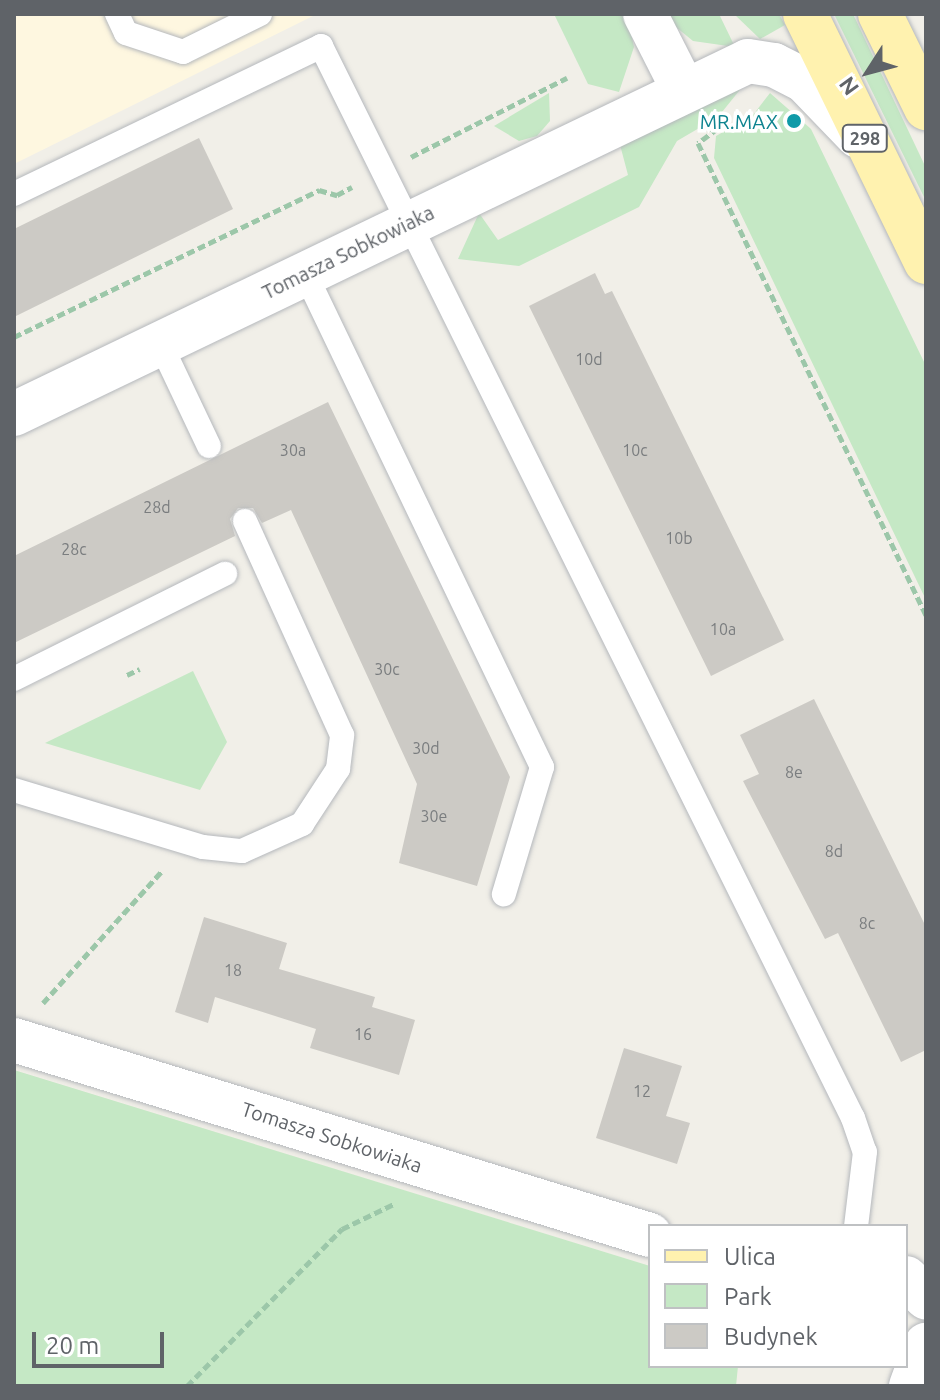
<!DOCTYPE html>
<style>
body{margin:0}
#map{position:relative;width:940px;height:1400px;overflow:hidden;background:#f1efe8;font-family:Ubuntu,sans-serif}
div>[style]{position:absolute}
.commercial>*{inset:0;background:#fef7e0}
.green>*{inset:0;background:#c5e8c5}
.building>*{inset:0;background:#cccac5}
.path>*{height:5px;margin-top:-2.5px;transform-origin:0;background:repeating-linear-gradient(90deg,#9cc7a9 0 8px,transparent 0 12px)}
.roads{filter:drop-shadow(0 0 2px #b5b8bc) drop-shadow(0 0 2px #b5b8bc)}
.lane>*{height:24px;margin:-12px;padding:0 12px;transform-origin:12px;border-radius:12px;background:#fff}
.street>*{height:44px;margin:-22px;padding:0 22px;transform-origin:22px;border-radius:22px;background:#fff}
.primary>*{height:44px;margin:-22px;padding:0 22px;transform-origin:22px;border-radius:22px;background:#fff2af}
.dots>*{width:22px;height:22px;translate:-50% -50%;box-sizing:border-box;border:4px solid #fff;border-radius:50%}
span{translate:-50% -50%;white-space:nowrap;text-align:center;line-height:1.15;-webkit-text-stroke:7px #fff;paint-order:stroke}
.number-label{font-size:16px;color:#7a7d7f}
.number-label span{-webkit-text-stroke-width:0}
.shield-label span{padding:2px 6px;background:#fff;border:2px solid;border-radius:6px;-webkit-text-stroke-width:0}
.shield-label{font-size:18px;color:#5f6368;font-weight:700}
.culture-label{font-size:20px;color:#0d838f}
.right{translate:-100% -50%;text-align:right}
.street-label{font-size:20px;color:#5f6368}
.frame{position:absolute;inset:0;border:16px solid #5f6368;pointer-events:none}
.legend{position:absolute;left:648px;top:1224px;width:260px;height:144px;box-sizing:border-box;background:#fff;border:2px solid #bfc1c3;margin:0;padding:10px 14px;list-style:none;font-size:24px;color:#5f6368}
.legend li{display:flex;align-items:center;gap:16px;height:40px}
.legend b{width:40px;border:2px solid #bfc1c3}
.north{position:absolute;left:828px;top:32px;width:80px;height:80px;-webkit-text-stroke:6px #fff;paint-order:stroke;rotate:234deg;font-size:22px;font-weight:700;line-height:32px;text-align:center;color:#5f6368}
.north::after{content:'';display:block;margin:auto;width:28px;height:36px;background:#5f6368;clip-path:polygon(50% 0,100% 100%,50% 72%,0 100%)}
.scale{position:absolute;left:32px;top:1332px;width:132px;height:36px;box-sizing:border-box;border:4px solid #5f6368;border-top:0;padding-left:10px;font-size:24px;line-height:28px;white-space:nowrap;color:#5f6368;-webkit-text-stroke:6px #fff;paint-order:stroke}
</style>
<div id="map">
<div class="commercial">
<i style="clip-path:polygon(14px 14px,317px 14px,14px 164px)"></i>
</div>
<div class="green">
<i style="clip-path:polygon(554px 14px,627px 14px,634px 47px,619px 92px,588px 84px)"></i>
<i style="clip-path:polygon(660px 14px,719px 14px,735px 47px,693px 41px)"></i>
<i style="clip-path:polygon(734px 14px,779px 14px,785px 25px,760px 39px)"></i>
<i style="clip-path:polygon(834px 14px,853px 14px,926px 168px,926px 201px)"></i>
<i style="clip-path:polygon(743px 86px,718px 117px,677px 141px,639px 207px,519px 266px,458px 259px,479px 213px,498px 240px,628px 175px,619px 141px)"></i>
<i style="clip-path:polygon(549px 93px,550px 121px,537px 136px,519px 141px,494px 126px)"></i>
<i style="clip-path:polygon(770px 93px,811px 129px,926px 366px,926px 600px,714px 158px,716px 136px,753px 115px)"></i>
<i style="clip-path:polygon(193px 671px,227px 742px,200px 790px,45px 743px)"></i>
<i style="clip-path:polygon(14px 1070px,650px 1266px,650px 1366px,738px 1366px,736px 1386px,14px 1386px)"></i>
</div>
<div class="building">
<i style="clip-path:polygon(199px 138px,233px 209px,14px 317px,14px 229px)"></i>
<i style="clip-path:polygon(595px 273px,605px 294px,612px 291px,784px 640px,711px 676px,529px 306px)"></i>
<i style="clip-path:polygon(328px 402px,510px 777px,477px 886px,399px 863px,417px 784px,291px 510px,262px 523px,253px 508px,238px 508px,230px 519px,235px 536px,14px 643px,14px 556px)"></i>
<i style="clip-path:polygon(814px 699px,926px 927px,926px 1050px,901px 1062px,838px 933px,825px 939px,743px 781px,759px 774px,740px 735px)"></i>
<i style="clip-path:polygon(204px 917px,287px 943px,279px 969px,375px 997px,372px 1007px,415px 1020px,399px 1075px,310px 1048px,316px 1029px,215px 997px,208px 1023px,175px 1012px)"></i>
<i style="clip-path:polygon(624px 1048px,682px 1066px,666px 1116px,690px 1123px,677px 1164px,596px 1138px)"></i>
</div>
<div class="path">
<i style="left:718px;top:128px;width:25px;rotate:143deg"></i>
<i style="left:698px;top:143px;width:524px;rotate:64.22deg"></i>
<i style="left:411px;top:157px;width:175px;rotate:-26.9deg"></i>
<i style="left:14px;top:337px;width:339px;rotate:-25.7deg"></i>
<i style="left:319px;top:190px;width:19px;rotate:16deg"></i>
<i style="left:337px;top:195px;width:17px;rotate:-28deg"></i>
<i style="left:127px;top:675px;width:14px;rotate:-25deg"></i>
<i style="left:43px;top:1003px;width:178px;rotate:-48deg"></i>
<i style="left:187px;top:1386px;width:221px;rotate:-45.4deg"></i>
<i style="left:342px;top:1229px;width:58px;rotate:-25.7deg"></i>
</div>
<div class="roads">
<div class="lane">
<i style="left:117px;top:14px;width:21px;rotate:65deg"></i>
<i style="left:126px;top:33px;width:60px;rotate:18.4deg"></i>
<i style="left:183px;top:52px;width:86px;rotate:-26.3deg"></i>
<i style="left:14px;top:194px;width:341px;rotate:-25.7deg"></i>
<i style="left:321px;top:46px;width:1197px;rotate:63.61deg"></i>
<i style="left:853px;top:1118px;width:36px;rotate:71deg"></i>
<i style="left:865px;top:1152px;width:75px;rotate:96.9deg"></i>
<i style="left:305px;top:273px;width:548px;rotate:64.37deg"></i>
<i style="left:542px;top:767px;width:133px;rotate:106.7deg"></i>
<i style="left:160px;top:343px;width:114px;rotate:64.6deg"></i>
<i style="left:14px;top:679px;width:236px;rotate:-26.5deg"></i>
<i style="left:14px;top:790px;width:197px;rotate:16.8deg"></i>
<i style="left:203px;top:847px;width:39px;rotate:6deg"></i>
<i style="left:242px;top:851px;width:66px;rotate:-24.2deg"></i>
<i style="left:302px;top:824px;width:66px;rotate:-56.8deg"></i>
<i style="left:338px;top:769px;width:34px;rotate:-83deg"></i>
<i style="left:342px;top:735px;width:235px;rotate:-114.4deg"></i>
</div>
<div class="street">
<i style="left:645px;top:14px;width:84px;rotate:63.1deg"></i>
<i style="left:14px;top:414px;width:814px;rotate:-25.68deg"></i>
<i style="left:748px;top:61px;width:26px;rotate:9deg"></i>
<i style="left:774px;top:65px;width:35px;rotate:27deg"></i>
<i style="left:805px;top:81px;width:76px;rotate:46.1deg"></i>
<i style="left:14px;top:1040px;width:665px;rotate:17.05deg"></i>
<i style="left:906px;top:1278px;width:28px;rotate:44deg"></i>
<i style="left:911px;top:1386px;width:44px;rotate:-69.9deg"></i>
</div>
<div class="primary">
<i style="left:805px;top:14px;width:276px;rotate:64deg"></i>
<i style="left:880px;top:14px;width:105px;rotate:63.9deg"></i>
</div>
</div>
<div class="dots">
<i style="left:794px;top:121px;background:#0f9aa8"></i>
</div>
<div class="number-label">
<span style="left:589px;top:359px">10d</span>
<span style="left:293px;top:450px">30a</span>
<span style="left:635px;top:450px">10c</span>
<span style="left:157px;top:507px">28d</span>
<span style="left:679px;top:538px">10b</span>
<span style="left:74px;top:549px">28c</span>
<span style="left:723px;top:629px">10a</span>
<span style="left:387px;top:669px">30c</span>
<span style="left:426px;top:748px">30d</span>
<span style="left:794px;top:772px">8e</span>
<span style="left:434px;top:816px">30e</span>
<span style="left:834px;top:851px">8d</span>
<span style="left:867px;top:923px">8c</span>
<span style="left:233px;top:970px">18</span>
<span style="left:363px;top:1034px">16</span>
<span style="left:642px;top:1091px">12</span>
</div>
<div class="shield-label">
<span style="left:865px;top:138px">298</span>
</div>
<div class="culture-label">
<span class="right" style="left:778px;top:121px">MR.MAX</span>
</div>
<div class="street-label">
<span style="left:348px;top:252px;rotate:-26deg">Tomasza Sobkowiaka</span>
<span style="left:332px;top:1137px;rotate:18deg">Tomasza Sobkowiaka</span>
</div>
<div class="frame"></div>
<ul class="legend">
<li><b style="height:10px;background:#fff2af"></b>Ulica</li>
<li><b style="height:22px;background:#c5e8c5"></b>Park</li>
<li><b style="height:22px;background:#cccac5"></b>Budynek</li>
</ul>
<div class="north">N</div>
<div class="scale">20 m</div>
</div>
